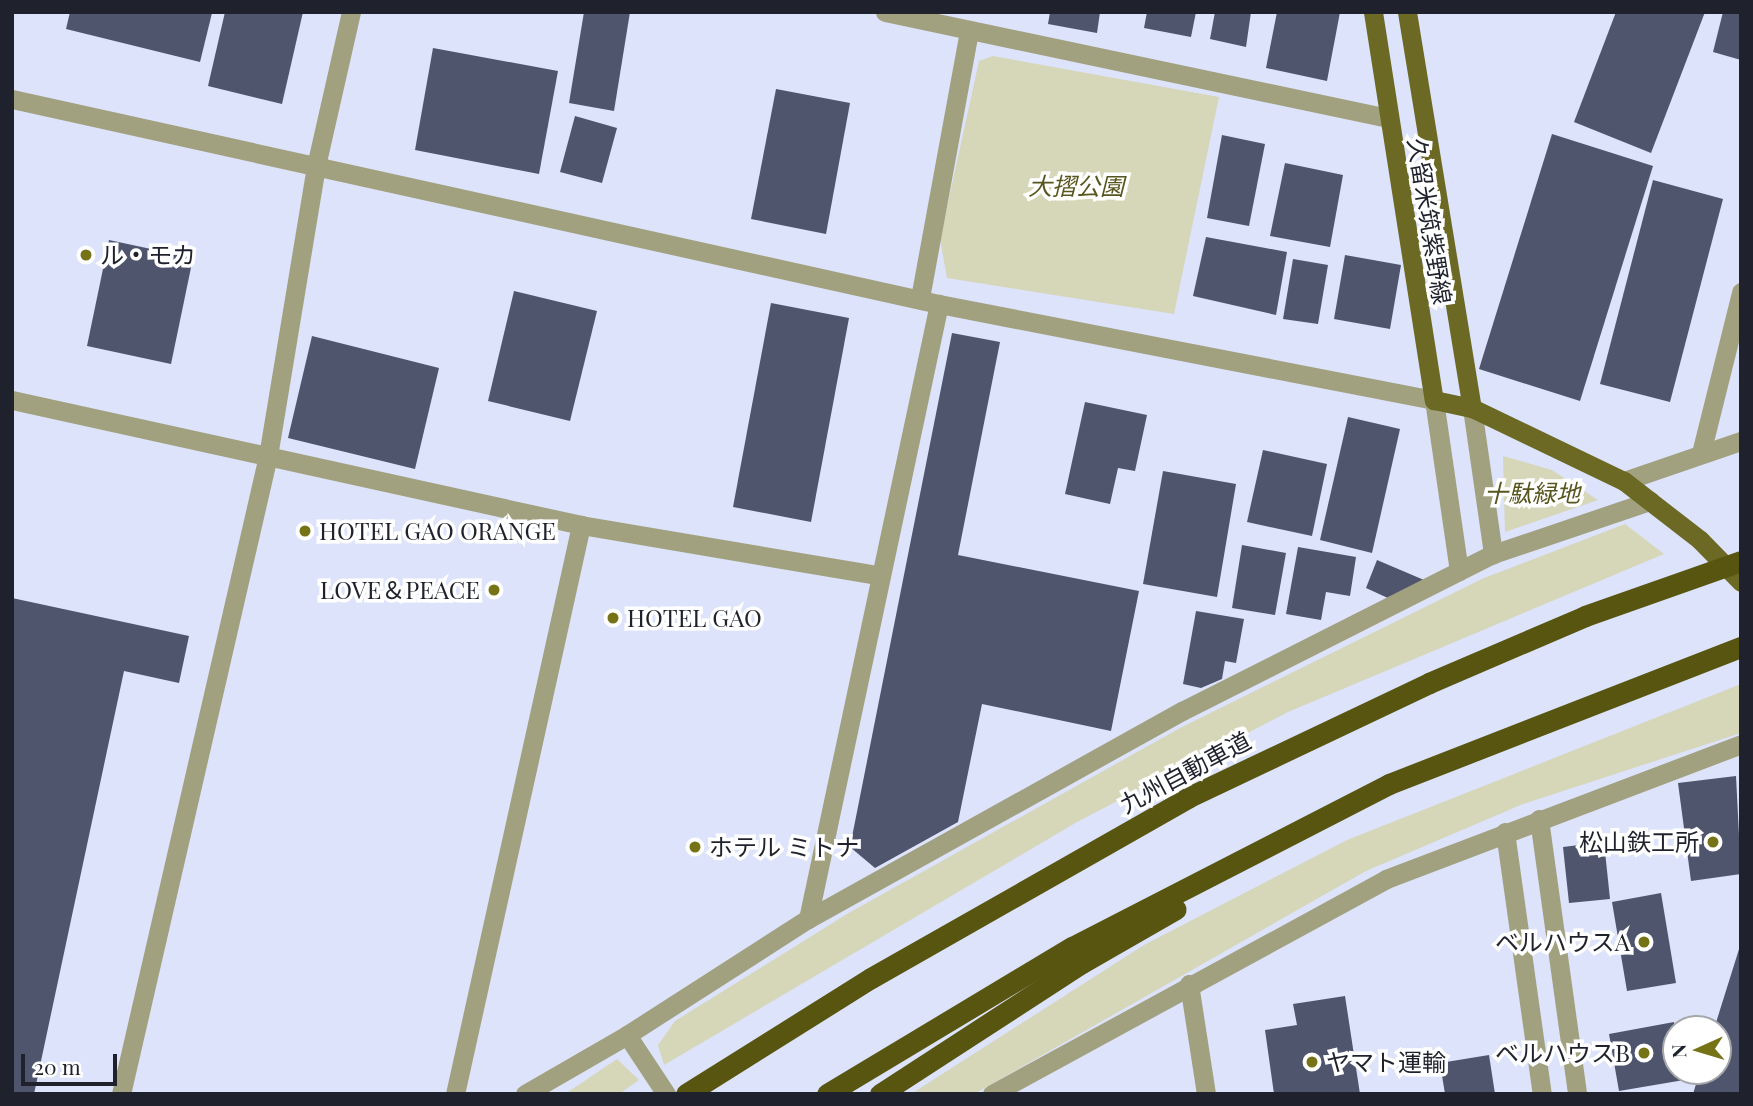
<!DOCTYPE html>
<meta charset="utf-8">
<style>
body{margin:0}
#map{position:relative;width:1753px;height:1106px;overflow:hidden;background:#dce3fa;font-family:"Playfair Display","Noto Sans JP",serif}
div>[style]{position:absolute}
.green>*{inset:0;background:#d6d6b9}
.building>*{inset:0;background:#4e556d}
.minor>*{height:19px;margin:-9.5px;padding:0 9.5px;transform-origin:9.5px;border-radius:9.5px;background:#a1a17f}
.tertiary>*{height:19px;margin:-9.5px;padding:0 9.5px;transform-origin:9.5px;border-radius:9.5px;background:#a1a17f}
.primary>*{height:19px;margin:-9.5px;padding:0 9.5px;transform-origin:9.5px;border-radius:9.5px;background:#6b6923}
.motorway>*{height:21px;margin:-10.5px;padding:0 10.5px;transform-origin:10.5px;border-radius:10.5px;background:#575510}
.motorway-bridge>*{height:21px;margin:-10.5px;padding:0 10.5px;transform-origin:10.5px;border-radius:10.5px;background:#575510}
.dots>*{width:19px;height:19px;translate:-50% -50%;box-sizing:border-box;border:4px solid #fff;border-radius:50%}
span{translate:-50% -50%;white-space:nowrap;text-align:center;line-height:1.15;-webkit-text-stroke:7px #fff;paint-order:stroke}
.park-label{font-size:24px;color:#58561e;font-style:italic}
.street-label{font-size:24px;color:#1f222c}
.poi-label{font-size:24px;color:#1f222c}
.left{translate:0 -50%;text-align:left}
.right{translate:-100% -50%;text-align:right}
.frame{position:absolute;inset:0;border:14px solid #1f222c;pointer-events:none}
.north{position:absolute;left:1662px;top:1015px;width:70px;height:70px;box-sizing:border-box;background:#fff;border:2px solid #a5a7ab;border-radius:50%;rotate:266deg;font-size:19px;font-weight:700;line-height:28px;text-align:center;color:#1f222c}
.north::after{content:'';display:block;margin:auto;width:24px;height:32px;background:#767317;clip-path:polygon(50% 0,100% 100%,50% 72%,0 100%)}
.scale{position:absolute;left:21px;top:1054px;width:96px;height:32px;box-sizing:border-box;border:4px solid #1f222c;border-top:0;padding-left:9px;font-size:21px;line-height:24px;white-space:nowrap;color:#1f222c;-webkit-text-stroke:5px #fff;paint-order:stroke}
</style>
<div id="map">
<div class="green">
<i style="clip-path:polygon(993px 56px,1219px 97px,1174px 314px,947px 278px,940px 239px,979px 61px)"></i>
<i style="clip-path:polygon(1503px 456px,1552px 470px,1598px 500px,1505px 532px)"></i>
<i style="clip-path:polygon(1625px 524px,1664px 554px,1288px 712px,1077px 822px,664px 1065px,658px 1045px,675px 1021px,847px 914px,1182px 727px,1484px 578px)"></i>
<i style="clip-path:polygon(1741px 684px,1741px 733px,1523px 804px,1366px 871px,974px 1094px,911px 1094px,1144px 945px,1347px 840px)"></i>
<i style="clip-path:polygon(617px 1059px,639px 1080px,619px 1094px,565px 1094px)"></i>
</div>
<div class="building">
<i style="clip-path:polygon(70px 12px,210px 12px,212px 13px,200px 62px,66px 29px)"></i>
<i style="clip-path:polygon(225px 12px,303px 12px,282px 104px,208px 86px)"></i>
<i style="clip-path:polygon(584px 12px,630px 12px,614px 111px,569px 103px)"></i>
<i style="clip-path:polygon(1050px 12px,1100px 12px,1097px 33px,1048px 24px)"></i>
<i style="clip-path:polygon(1147px 12px,1196px 12px,1191px 37px,1144px 28px)"></i>
<i style="clip-path:polygon(1215px 12px,1251px 12px,1246px 47px,1210px 39px)"></i>
<i style="clip-path:polygon(1277px 12px,1340px 12px,1327px 81px,1266px 68px)"></i>
<i style="clip-path:polygon(1616px 12px,1705px 12px,1651px 153px,1574px 122px)"></i>
<i style="clip-path:polygon(1723px 12px,1741px 12px,1741px 60px,1713px 52px)"></i>
<i style="clip-path:polygon(433px 48px,558px 71px,539px 174px,415px 150px)"></i>
<i style="clip-path:polygon(776px 89px,850px 103px,826px 234px,751px 219px)"></i>
<i style="clip-path:polygon(575px 116px,617px 128px,602px 183px,560px 172px)"></i>
<i style="clip-path:polygon(1552px 134px,1653px 166px,1580px 401px,1479px 369px)"></i>
<i style="clip-path:polygon(1222px 135px,1265px 144px,1249px 226px,1207px 218px)"></i>
<i style="clip-path:polygon(1285px 163px,1343px 175px,1330px 247px,1270px 236px)"></i>
<i style="clip-path:polygon(1653px 180px,1723px 199px,1670px 402px,1600px 384px)"></i>
<i style="clip-path:polygon(1206px 237px,1287px 252px,1276px 315px,1193px 296px)"></i>
<i style="clip-path:polygon(109px 240px,193px 258px,171px 364px,87px 346px)"></i>
<i style="clip-path:polygon(1345px 255px,1401px 265px,1390px 329px,1334px 319px)"></i>
<i style="clip-path:polygon(1293px 259px,1328px 265px,1318px 324px,1283px 319px)"></i>
<i style="clip-path:polygon(514px 291px,597px 311px,570px 421px,488px 401px)"></i>
<i style="clip-path:polygon(771px 303px,849px 318px,811px 522px,733px 507px)"></i>
<i style="clip-path:polygon(952px 333px,1000px 342px,958px 555px,1139px 591px,1111px 731px,982px 704px,958px 822px,875px 868px,850px 847px)"></i>
<i style="clip-path:polygon(312px 336px,439px 368px,415px 469px,288px 438px)"></i>
<i style="clip-path:polygon(1085px 402px,1147px 415px,1135px 471px,1118px 468px,1110px 504px,1065px 494px)"></i>
<i style="clip-path:polygon(1348px 417px,1400px 429px,1372px 553px,1320px 540px)"></i>
<i style="clip-path:polygon(1263px 450px,1327px 464px,1312px 536px,1247px 522px)"></i>
<i style="clip-path:polygon(1163px 471px,1236px 484px,1217px 597px,1143px 584px)"></i>
<i style="clip-path:polygon(1242px 545px,1286px 553px,1275px 615px,1232px 608px)"></i>
<i style="clip-path:polygon(1298px 547px,1356px 557px,1350px 596px,1326px 592px,1321px 620px,1286px 614px)"></i>
<i style="clip-path:polygon(1377px 560px,1424px 580px,1390px 599px,1366px 588px)"></i>
<i style="clip-path:polygon(12px 598px,189px 636px,179px 683px,124px 671px,34px 1094px,12px 1094px)"></i>
<i style="clip-path:polygon(1196px 611px,1244px 619px,1236px 663px,1225px 661px,1222px 679px,1201px 688px,1183px 684px)"></i>
<i style="clip-path:polygon(1736px 776px,1741px 874px,1691px 881px,1678px 783px)"></i>
<i style="clip-path:polygon(1604px 842px,1610px 899px,1569px 903px,1563px 847px)"></i>
<i style="clip-path:polygon(1661px 893px,1676px 983px,1627px 991px,1612px 902px)"></i>
<i style="clip-path:polygon(1740px 946px,1741px 1094px,1693px 1094px,1700px 1071px,1718px 1071px,1718px 1029px,1714px 1029px)"></i>
<i style="clip-path:polygon(1345px 996px,1360px 1094px,1274px 1094px,1265px 1030px,1297px 1025px,1293px 1004px)"></i>
<i style="clip-path:polygon(1674px 1022px,1676px 1071px,1683px 1071px,1684px 1080px,1619px 1091px,1609px 1034px)"></i>
<i style="clip-path:polygon(1489px 1055px,1495px 1094px,1445px 1094px,1440px 1063px)"></i>
</div>
<div class="minor">
<i style="left:885px;top:12px;width:514px;rotate:11.9deg"></i>
<i style="left:920px;top:298px;width:271px;rotate:-79.6deg"></i>
<i style="left:12px;top:400px;width:583px;rotate:12.39deg"></i>
<i style="left:581px;top:525px;width:304px;rotate:9.6deg"></i>
<i style="left:1701px;top:453px;width:166px;rotate:-76deg"></i>
<i style="left:1624px;top:481px;width:124px;rotate:-18.9deg"></i>
<i style="left:808px;top:919px;width:629px;rotate:-77.98deg"></i>
<i style="left:1189px;top:984px;width:111px;rotate:81.2deg"></i>
<i style="left:627px;top:1035px;width:71px;rotate:56.5deg"></i>
<i style="left:121px;top:1094px;width:655px;rotate:-77.03deg"></i>
<i style="left:268px;top:456px;width:294px;rotate:-80.6deg"></i>
<i style="left:316px;top:166px;width:158px;rotate:-77.2deg"></i>
<i style="left:455px;top:1094px;width:583px;rotate:-77.51deg"></i>
<i style="left:525px;top:1094px;width:118px;rotate:-30deg"></i>
<i style="left:627px;top:1035px;width:215px;rotate:-32.7deg"></i>
<i style="left:808px;top:919px;width:428px;rotate:-29.1deg"></i>
<i style="left:1182px;top:711px;width:348px;rotate:-26.8deg"></i>
<i style="left:1493px;top:554px;width:166px;rotate:-18.7deg"></i>
<i style="left:992px;top:1094px;width:449px;rotate:-28.6deg"></i>
<i style="left:1386px;top:879px;width:380px;rotate:-20.8deg"></i>
</div>
<div class="tertiary">
<i style="left:12px;top:99px;width:949px;rotate:12.47deg"></i>
<i style="left:939px;top:304px;width:504px;rotate:10.98deg"></i>
<i style="left:1434px;top:400px;width:173px;rotate:81.7deg"></i>
<i style="left:1472px;top:408px;width:148px;rotate:81.8deg"></i>
<i style="left:1539px;top:819px;width:278px;rotate:82.1deg"></i>
<i style="left:1505px;top:832px;width:265px;rotate:82deg"></i>
</div>
<div class="primary">
<i style="left:1373px;top:12px;width:393px;rotate:81.1deg"></i>
<i style="left:1434px;top:400px;width:39px;rotate:12deg"></i>
<i style="left:1472px;top:408px;width:169px;rotate:25.7deg"></i>
<i style="left:1624px;top:481px;width:96px;rotate:37.8deg"></i>
<i style="left:1700px;top:540px;width:59px;rotate:45.7deg"></i>
<i style="left:1407px;top:12px;width:401px;rotate:80.7deg"></i>
</div>
<div class="motorway">
<i style="left:686px;top:1094px;width:218px;rotate:-32.1deg"></i>
<i style="left:871px;top:978px;width:366px;rotate:-29.6deg"></i>
<i style="left:1189px;top:797px;width:266px;rotate:-25.4deg"></i>
<i style="left:827px;top:1094px;width:286px;rotate:-31deg"></i>
<i style="left:1072px;top:947px;width:356px;rotate:-27.2deg"></i>
<i style="left:1389px;top:784px;width:378px;rotate:-21.3deg"></i>
<i style="left:880px;top:1094px;width:241px;rotate:-33deg"></i>
<i style="left:1082px;top:963px;width:108px;rotate:-29.9deg"></i>
</div>
<div class="motorway-bridge">
<i style="left:1429px;top:683px;width:170px;rotate:-23.2deg"></i>
<i style="left:1585px;top:616px;width:165px;rotate:-19.4deg"></i>
</div>
<div class="dots">
<i style="left:86px;top:255px;background:#767317"></i>
<i style="left:305px;top:531px;background:#767317"></i>
<i style="left:494px;top:590px;background:#767317"></i>
<i style="left:613px;top:618px;background:#767317"></i>
<i style="left:1713px;top:842px;background:#767317"></i>
<i style="left:695px;top:847px;background:#767317"></i>
<i style="left:1644px;top:942px;background:#767317"></i>
<i style="left:1644px;top:1053px;background:#767317"></i>
<i style="left:1312px;top:1062px;background:#767317"></i>
</div>
<div class="park-label">
<span style="left:1076px;top:186px">大摺公園</span>
<span style="left:1532px;top:493px">十駄緑地</span>
</div>
<div class="street-label">
<span style="left:1430px;top:221px;rotate:81deg">久留米筑紫野線</span>
<span style="left:1185px;top:772px;rotate:-28deg">九州自動車道</span>
</div>
<div class="poi-label">
<span class="left" style="left:100px;top:255px">ル・モカ</span>
<span class="left" style="left:319px;top:531px">HOTEL GAO ORANGE</span>
<span class="right" style="left:480px;top:590px">LOVE＆PEACE</span>
<span class="left" style="left:627px;top:618px">HOTEL GAO</span>
<span class="right" style="left:1699px;top:842px">松山鉄工所</span>
<span class="left" style="left:709px;top:847px">ホテル ミトナ</span>
<span class="right" style="left:1630px;top:942px">ベルハウスA</span>
<span class="right" style="left:1630px;top:1053px">ベルハウスB</span>
<span class="left" style="left:1326px;top:1062px">ヤマト運輸</span>
</div>
<div class="frame"></div>
<div class="north">N</div>
<div class="scale">20 m</div>
</div>
